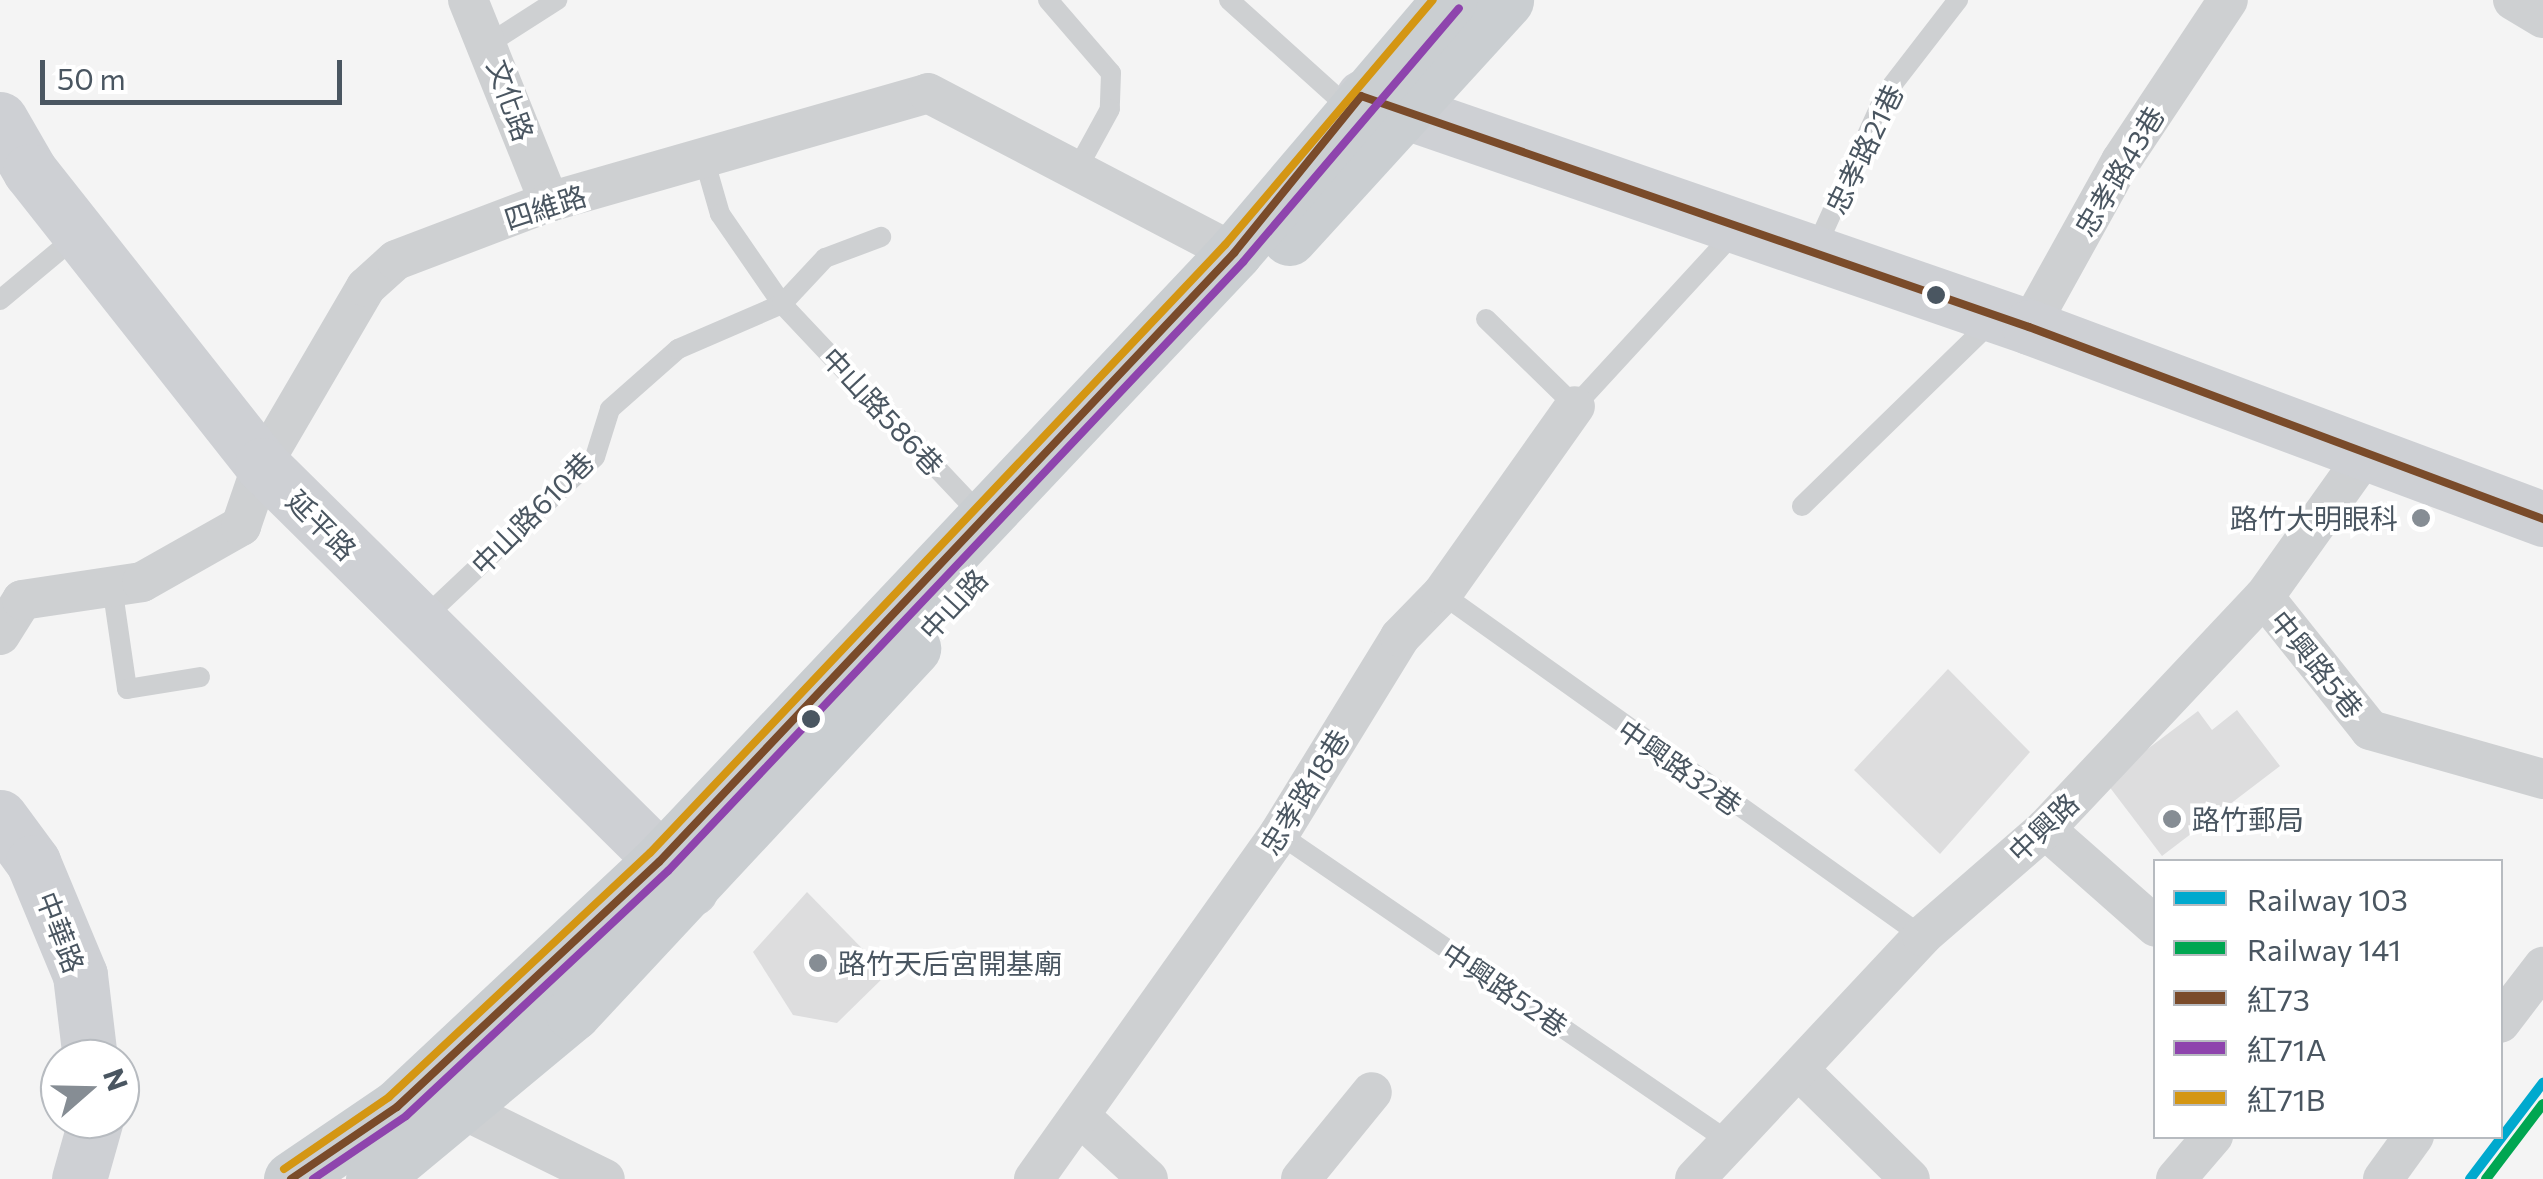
<!DOCTYPE html>
<meta charset="utf-8">
<style>
body{margin:0}
#map{position:relative;width:2543px;height:1179px;overflow:hidden;background:#f4f4f4;font-family:Commissioner,"Noto Sans TC",sans-serif}
div>[style]{position:absolute}
.building>*{inset:0;background:#ddddde}
.lane>*{height:20px;margin:-10px;padding:0 10px;transform-origin:10px;border-radius:10px;background:#ced0d2}
.street>*{height:40px;margin:-20px;padding:0 20px;transform-origin:20px;border-radius:20px;background:#ced0d2}
.secondary>*{height:55px;margin:-27.5px;padding:0 27.5px;transform-origin:27.5px;border-radius:27.5px;background:#ced0d4}
.primary>*{height:55px;margin:-27.5px;padding:0 27.5px;transform-origin:27.5px;border-radius:27.5px;background:#caced1}
.bus-1>*{height:8px;margin:-4px;padding:0 4px;transform-origin:4px;border-radius:4px;background:#7a4b2a}
.bus-2>*{height:8px;margin:-4px;padding:0 4px;transform-origin:4px;border-radius:4px;background:#8e44ad}
.bus-3>*{height:8px;margin:-4px;padding:0 4px;transform-origin:4px;border-radius:4px;background:#d49613}
.rail-1>*{height:10px;margin:-5px;padding:0 5px;transform-origin:5px;border-radius:5px;background:#00a9ce}
.rail-2>*{height:10px;margin:-5px;padding:0 5px;transform-origin:5px;border-radius:5px;background:#00a651}
.dots>*{width:28px;height:28px;translate:-50% -50%;box-sizing:border-box;border:5px solid #fff;border-radius:50%}
span{translate:-50% -50%;white-space:nowrap;text-align:center;line-height:1.15;-webkit-text-stroke:8px #fff;paint-order:stroke}
.street-label{font-size:28px;color:#4a5661}
.poi-label{font-size:28px;color:#4a5661}
.right{translate:-100% -50%;text-align:right}
.left{translate:0 -50%;text-align:left}
.legend{position:absolute;left:2153px;top:859px;width:350px;height:280px;box-sizing:border-box;background:#fff;border:2px solid #b7bbc0;margin:0;padding:12px 18px;list-style:none;font-size:30px;color:#4a5661}
.legend li{display:flex;align-items:center;gap:20px;height:50px}
.legend b{width:50px;border:2px solid #b7bbc0}
.north{position:absolute;left:40px;top:1039px;width:100px;height:100px;box-sizing:border-box;background:#fff;border:2px solid #b7bbc0;border-radius:50%;rotate:70deg;font-size:28px;font-weight:700;line-height:40px;text-align:center;color:#4a5661}
.north::after{content:'';display:block;margin:auto;width:35px;height:45px;background:#868d94;clip-path:polygon(50% 0,100% 100%,50% 72%,0 100%)}
.scale{position:absolute;left:40px;top:60px;width:302px;height:45px;box-sizing:border-box;border:5px solid #4a5661;border-top:0;padding-left:12px;font-size:30px;line-height:35px;white-space:nowrap;color:#4a5661;-webkit-text-stroke:8px #fff;paint-order:stroke}
</style>
<div id="map">
<div class="building">
<i style="clip-path:polygon(1948px 669px,2030px 752px,1940px 854px,1854px 770px)"></i>
<i style="clip-path:polygon(2237px 710px,2280px 766px,2162px 856px,2105px 781px,2198px 711px,2212px 730px)"></i>
<i style="clip-path:polygon(807px 892px,887px 974px,837px 1023px,793px 1015px,753px 952px)"></i>
</div>
<div class="lane">
<i style="left:1048px;top:0;width:96px;rotate:49.2deg"></i>
<i style="left:1111px;top:73px;width:36px;rotate:92deg"></i>
<i style="left:1110px;top:109px;width:71px;rotate:118.7deg"></i>
<i style="left:1229px;top:0;width:163px;rotate:42deg"></i>
<i style="left:490px;top:43px;width:80px;rotate:-32.7deg"></i>
<i style="left:705px;top:162px;width:54px;rotate:73.9deg"></i>
<i style="left:720px;top:214px;width:109px;rotate:55.4deg"></i>
<i style="left:782px;top:304px;width:293px;rotate:46.7deg"></i>
<i style="left:1814px;top:252px;width:175px;rotate:-65.6deg"></i>
<i style="left:1886px;top:93px;width:118px;rotate:-52.3deg"></i>
<i style="left:0;top:300px;width:102px;rotate:-39.8deg"></i>
<i style="left:1486px;top:319px;width:124px;rotate:44.3deg"></i>
<i style="left:1575px;top:406px;width:239px;rotate:-47.4deg"></i>
<i style="left:1802px;top:506px;width:265px;rotate:-44.2deg"></i>
<i style="left:112px;top:586px;width:104px;rotate:81.7deg"></i>
<i style="left:127px;top:689px;width:74px;rotate:-9.3deg"></i>
<i style="left:1442px;top:594px;width:589px;rotate:35.47deg"></i>
<i style="left:423px;top:619px;width:236px;rotate:-43.3deg"></i>
<i style="left:595px;top:457px;width:50px;rotate:-72.6deg"></i>
<i style="left:610px;top:409px;width:91px;rotate:-41.4deg"></i>
<i style="left:678px;top:349px;width:113px;rotate:-23.4deg"></i>
<i style="left:782px;top:304px;width:63px;rotate:-46.9deg"></i>
<i style="left:825px;top:258px;width:60px;rotate:-20.6deg"></i>
<i style="left:1279px;top:834px;width:548px;rotate:34.36deg"></i>
</div>
<div class="street">
<i style="left:468px;top:0;width:218px;rotate:68.1deg"></i>
<i style="left:2513px;top:0;width:35px;rotate:31deg"></i>
<i style="left:2029px;top:327px;width:190px;rotate:-61deg"></i>
<i style="left:2121px;top:161px;width:193px;rotate:-56.4deg"></i>
<i style="left:2264px;top:597px;width:170px;rotate:51.4deg"></i>
<i style="left:2370px;top:730px;width:180px;rotate:15.8deg"></i>
<i style="left:0;top:635px;width:41px;rotate:-57.8deg"></i>
<i style="left:22px;top:600px;width:121px;rotate:-8.5deg"></i>
<i style="left:142px;top:582px;width:114px;rotate:-29.5deg"></i>
<i style="left:241px;top:526px;width:65px;rotate:-71deg"></i>
<i style="left:262px;top:465px;width:206px;rotate:-59.7deg"></i>
<i style="left:366px;top:287px;width:40px;rotate:-42deg"></i>
<i style="left:396px;top:260px;width:164px;rotate:-20.8deg"></i>
<i style="left:549px;top:202px;width:394px;rotate:-16deg"></i>
<i style="left:928px;top:93px;width:345px;rotate:27.6deg"></i>
<i style="left:2045px;top:829px;width:148px;rotate:41.4deg"></i>
<i style="left:2500px;top:1023px;width:71px;rotate:-52.5deg"></i>
<i style="left:1800px;top:1071px;width:154px;rotate:44.5deg"></i>
<i style="left:462px;top:1109px;width:159px;rotate:26.1deg"></i>
<i style="left:1084px;top:1120px;width:87px;rotate:42.7deg"></i>
<i style="left:1034px;top:1179px;width:423px;rotate:-54.6deg"></i>
<i style="left:1279px;top:834px;width:231px;rotate:-58.4deg"></i>
<i style="left:1400px;top:637px;width:60px;rotate:-45.7deg"></i>
<i style="left:1442px;top:594px;width:230px;rotate:-54.7deg"></i>
<i style="left:1301px;top:1179px;width:112px;rotate:-50.8deg"></i>
<i style="left:1695px;top:1179px;width:333px;rotate:-46.9deg"></i>
<i style="left:1922px;top:936px;width:163px;rotate:-41deg"></i>
<i style="left:2045px;top:829px;width:319px;rotate:-46.7deg"></i>
<i style="left:2264px;top:597px;width:176px;rotate:-54.5deg"></i>
<i style="left:2176px;top:1179px;width:57px;rotate:-49.3deg"></i>
<i style="left:2383px;top:1179px;width:53px;rotate:-54.2deg"></i>
</div>
<div class="secondary">
<i style="left:1363px;top:97px;width:705px;rotate:19.05deg"></i>
<i style="left:2029px;top:327px;width:549px;rotate:20.48deg"></i>
<i style="left:0;top:119px;width:60px;rotate:60deg"></i>
<i style="left:30px;top:171px;width:375px;rotate:51.7deg"></i>
<i style="left:262px;top:465px;width:603px;rotate:44.66deg"></i>
<i style="left:0;top:817px;width:56px;rotate:53.7deg"></i>
<i style="left:33px;top:862px;width:122px;rotate:67.4deg"></i>
<i style="left:80px;top:975px;width:85px;rotate:83.2deg"></i>
<i style="left:79px;top:1179px;width:62px;rotate:-74.2deg"></i>
</div>
<div class="primary">
<i style="left:1289px;top:238px;width:322px;rotate:-47.6deg"></i>
<i style="left:291px;top:1179px;width:128px;rotate:-34.2deg"></i>
<i style="left:397px;top:1107px;width:359px;rotate:-43.1deg"></i>
<i style="left:659px;top:862px;width:838px;rotate:-46.64deg"></i>
<i style="left:1234px;top:253px;width:332px;rotate:-49.6deg"></i>
<i style="left:373px;top:1179px;width:260px;rotate:-39.7deg"></i>
<i style="left:573px;top:1013px;width:499px;rotate:-47deg"></i>
</div>
<div class="bus-1">
<i style="left:291px;top:1179px;width:128px;rotate:-34.2deg"></i>
<i style="left:397px;top:1107px;width:359px;rotate:-43.1deg"></i>
<i style="left:659px;top:862px;width:838px;rotate:-46.64deg"></i>
<i style="left:1234px;top:253px;width:202px;rotate:-51deg"></i>
<i style="left:1361px;top:96px;width:707px;rotate:19.08deg"></i>
<i style="left:2029px;top:327px;width:549px;rotate:20.48deg"></i>
</div>
<div class="bus-2">
<i style="left:313px;top:1179px;width:112px;rotate:-34.1deg"></i>
<i style="left:406px;top:1116px;width:359px;rotate:-43.1deg"></i>
<i style="left:668px;top:871px;width:838px;rotate:-46.64deg"></i>
<i style="left:1243px;top:262px;width:333px;rotate:-49.6deg"></i>
</div>
<div class="bus-3">
<i style="left:284px;top:1169px;width:127px;rotate:-34.4deg"></i>
<i style="left:389px;top:1097px;width:357px;rotate:-43.1deg"></i>
<i style="left:650px;top:853px;width:837px;rotate:-46.6deg"></i>
<i style="left:1225px;top:245px;width:321px;rotate:-49.7deg"></i>
</div>
<div class="rail-1">
<i style="left:2470px;top:1179px;width:121px;rotate:-52.8deg"></i>
</div>
<div class="rail-2">
<i style="left:2486px;top:1179px;width:94px;rotate:-52.8deg"></i>
</div>
<div class="dots">
<i style="left:1936px;top:295px;background:#4a5661"></i>
<i style="left:2421px;top:518px;background:#868d94"></i>
<i style="left:811px;top:719px;background:#4a5661"></i>
<i style="left:2172px;top:819px;background:#868d94"></i>
<i style="left:818px;top:963px;background:#868d94"></i>
</div>
<div class="street-label">
<span style="left:511px;top:100px;rotate:70deg">文化路</span>
<span style="left:1864px;top:149px;rotate:-64deg">忠孝路21巷</span>
<span style="left:2119px;top:171px;rotate:-59deg">忠孝路43巷</span>
<span style="left:545px;top:207px;rotate:-18deg">四維路</span>
<span style="left:883px;top:411px;rotate:47deg">中山路586巷</span>
<span style="left:532px;top:513px;rotate:-45deg">中山路610巷</span>
<span style="left:322px;top:525px;rotate:45deg">延平路</span>
<span style="left:953px;top:604px;rotate:-47deg">中山路</span>
<span style="left:2317px;top:664px;rotate:51deg">中興路5巷</span>
<span style="left:1680px;top:767px;rotate:35deg">中興路32巷</span>
<span style="left:1304px;top:792px;rotate:-58deg">忠孝路18巷</span>
<span style="left:2043px;top:827px;rotate:-44deg">中興路</span>
<span style="left:61px;top:932px;rotate:69deg">中華路</span>
<span style="left:1505px;top:989px;rotate:34deg">中興路52巷</span>
</div>
<div class="poi-label">
<span class="right" style="left:2398px;top:518px">路竹大明眼科</span>
<span class="left" style="left:2192px;top:819px">路竹郵局</span>
<span class="left" style="left:838px;top:963px">路竹天后宮開基廟</span>
</div>
<ul class="legend">
<li><b style="height:12px;background:#00a9ce"></b>Railway 103</li>
<li><b style="height:12px;background:#00a651"></b>Railway 141</li>
<li><b style="height:12px;background:#7a4b2a"></b>紅73</li>
<li><b style="height:12px;background:#8e44ad"></b>紅71A</li>
<li><b style="height:12px;background:#d49613"></b>紅71B</li>
</ul>
<div class="north">N</div>
<div class="scale">50 m</div>
</div>
